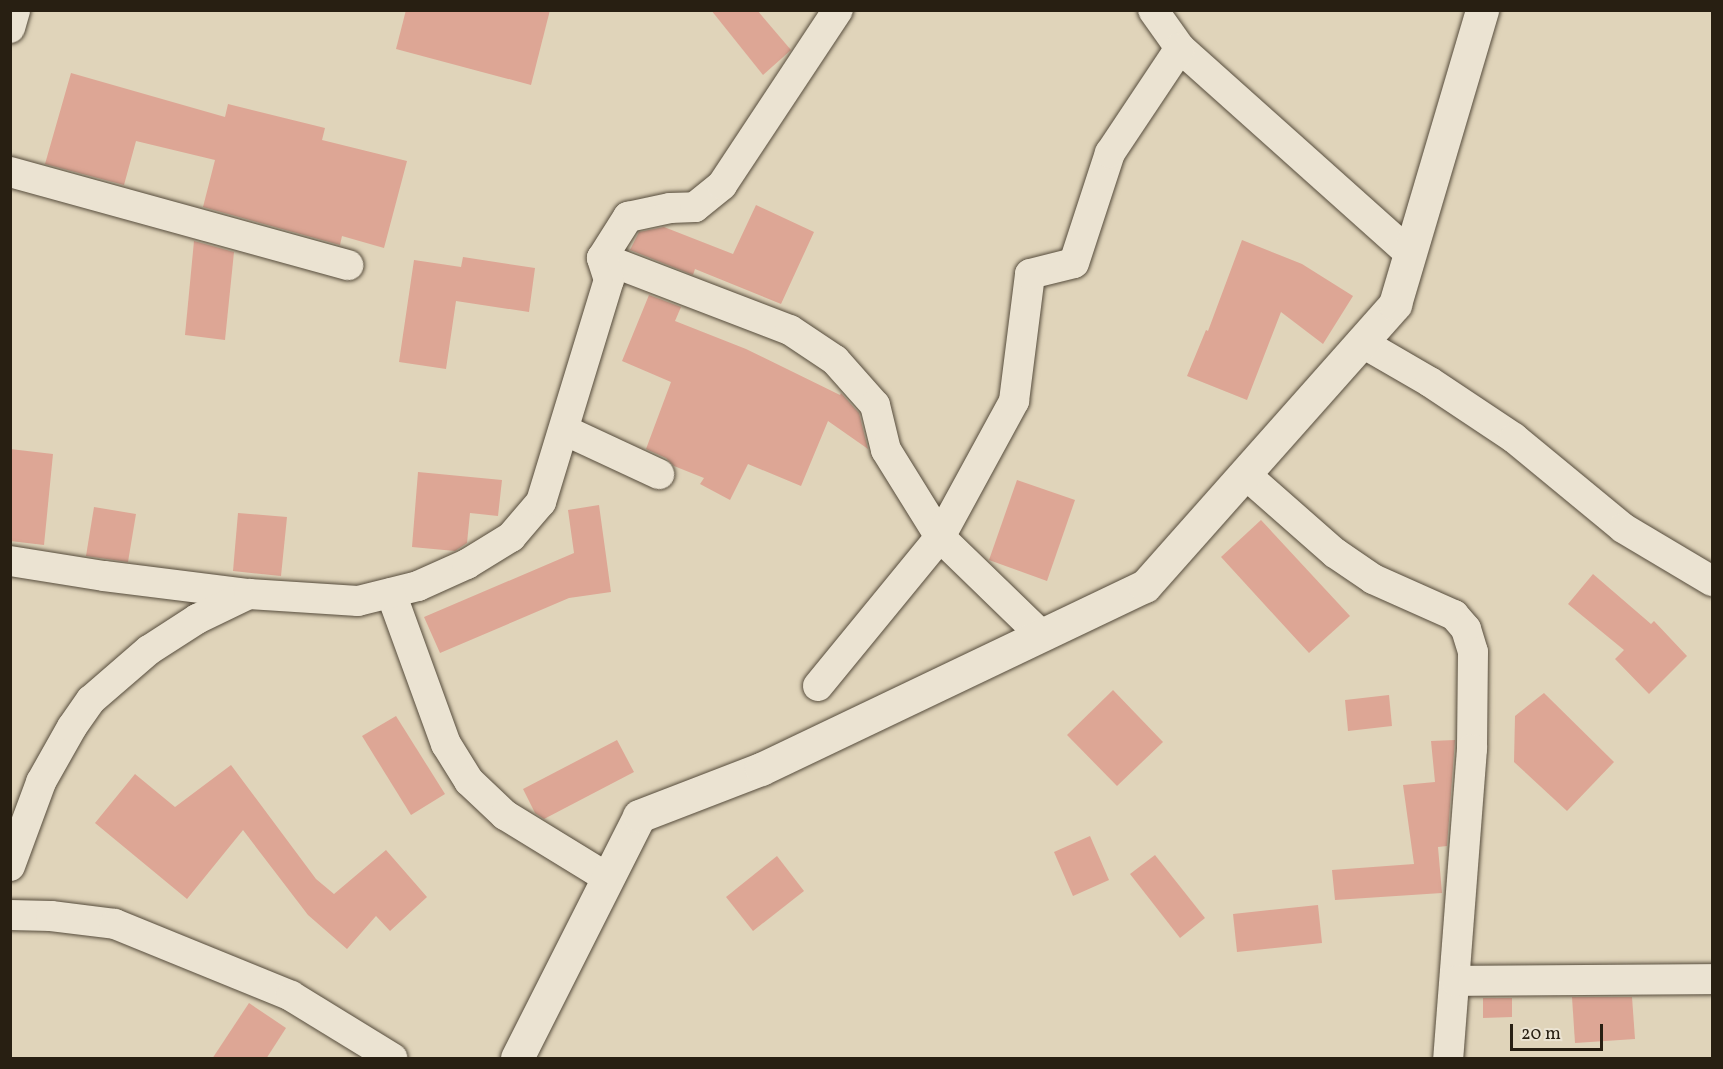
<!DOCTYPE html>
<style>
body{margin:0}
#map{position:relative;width:1723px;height:1069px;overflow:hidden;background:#e0d4ba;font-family:Vollkorn,serif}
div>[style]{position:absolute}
.building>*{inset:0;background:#dda695}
.roads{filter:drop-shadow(0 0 2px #564c3c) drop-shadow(0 0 2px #564c3c)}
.street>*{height:30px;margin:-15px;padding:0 15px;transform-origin:15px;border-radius:15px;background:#ebe3d2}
.secondary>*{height:33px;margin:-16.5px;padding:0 16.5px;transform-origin:16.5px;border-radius:16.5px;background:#ebe3d2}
span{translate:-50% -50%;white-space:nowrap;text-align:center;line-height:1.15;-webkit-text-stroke:4.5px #ebe3d2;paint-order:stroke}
.frame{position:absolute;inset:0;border:12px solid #281f12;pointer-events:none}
.scale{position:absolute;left:1510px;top:1024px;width:93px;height:27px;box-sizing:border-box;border:3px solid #281f12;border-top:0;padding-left:8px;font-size:18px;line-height:21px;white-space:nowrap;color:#281f12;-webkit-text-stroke:4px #ebe3d2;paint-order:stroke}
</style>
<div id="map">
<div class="building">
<i style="clip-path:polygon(406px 10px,550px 10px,531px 85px,396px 49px)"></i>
<i style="clip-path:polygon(711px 10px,757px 10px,791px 50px,763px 75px)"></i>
<i style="clip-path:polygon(71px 73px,225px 117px,228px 104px,325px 128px,322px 140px,407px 161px,384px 248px,342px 236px,340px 245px,203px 207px,215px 160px,136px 141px,124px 185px,45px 164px)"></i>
<i style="clip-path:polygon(756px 205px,814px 232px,781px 304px,695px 269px,693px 275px,630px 250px,639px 232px,664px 227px,733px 254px)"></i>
<i style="clip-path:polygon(1242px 240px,1302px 264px,1353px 296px,1323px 344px,1281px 312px,1247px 400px,1187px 376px,1206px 330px,1208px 331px)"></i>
<i style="clip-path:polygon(194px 241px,234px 252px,225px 340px,185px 335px)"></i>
<i style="clip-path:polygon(463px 257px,535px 268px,529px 312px,456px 301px,446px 369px,399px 362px,414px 260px,461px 267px)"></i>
<i style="clip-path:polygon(649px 295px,681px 307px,675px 321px,746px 349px,840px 395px,841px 393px,859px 413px,868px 449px,828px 421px,801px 486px,748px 464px,730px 500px,700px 484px,704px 478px,674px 466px,666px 458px,646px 449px,671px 382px,622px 361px)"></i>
<i style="clip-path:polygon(10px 449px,53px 454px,44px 545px,10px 541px)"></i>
<i style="clip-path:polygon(418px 472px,502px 480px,498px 516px,470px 513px,467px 543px,455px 551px,412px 547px)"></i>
<i style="clip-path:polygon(1017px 480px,1075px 500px,1047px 581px,989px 560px)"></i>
<i style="clip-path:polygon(599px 505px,611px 592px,569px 598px,440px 653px,424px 617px,574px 553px,568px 510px)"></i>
<i style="clip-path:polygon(94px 507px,136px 514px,128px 562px,86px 556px)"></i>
<i style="clip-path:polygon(238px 513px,287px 517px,281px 576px,233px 571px)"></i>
<i style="clip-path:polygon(1261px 520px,1350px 616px,1309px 653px,1221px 557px)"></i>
<i style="clip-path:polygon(1593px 574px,1651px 624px,1654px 621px,1687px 656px,1649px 694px,1615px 659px,1624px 650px,1568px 604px)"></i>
<i style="clip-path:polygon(1113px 690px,1163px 742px,1117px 786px,1067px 735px)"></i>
<i style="clip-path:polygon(1544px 693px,1614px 762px,1567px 811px,1514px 762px,1515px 716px)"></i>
<i style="clip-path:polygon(1389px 695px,1392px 726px,1348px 731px,1345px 700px)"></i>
<i style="clip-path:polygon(396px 716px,445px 794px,411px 815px,362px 736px)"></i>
<i style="clip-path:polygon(617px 740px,634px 772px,544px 819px,535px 813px,523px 789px)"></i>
<i style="clip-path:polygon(1455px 740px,1447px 846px,1438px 847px,1442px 893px,1335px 900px,1332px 870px,1414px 864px,1403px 785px,1435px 782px,1431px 741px)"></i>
<i style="clip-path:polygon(231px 765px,316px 879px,334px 894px,386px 850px,427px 897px,390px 931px,376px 916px,347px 949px,308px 915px,243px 830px,187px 899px,95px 823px,135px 774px,175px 807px)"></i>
<i style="clip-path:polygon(1090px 836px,1109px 880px,1073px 896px,1054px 852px)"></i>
<i style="clip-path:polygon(1155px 855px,1205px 918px,1180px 938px,1130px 874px)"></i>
<i style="clip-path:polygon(777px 856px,804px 891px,753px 931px,726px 897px)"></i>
<i style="clip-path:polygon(1318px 905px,1322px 943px,1237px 952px,1233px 914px)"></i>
<i style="clip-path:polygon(1572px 997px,1632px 997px,1635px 1039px,1575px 1043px)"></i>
<i style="clip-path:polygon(1483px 998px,1512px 998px,1512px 1017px,1483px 1018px)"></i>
<i style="clip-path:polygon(249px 1003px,286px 1028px,266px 1059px,212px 1059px)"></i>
</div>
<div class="roads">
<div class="street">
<i style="left:1153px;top:10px;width:47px;rotate:54.6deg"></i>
<i style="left:1180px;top:48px;width:309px;rotate:41.8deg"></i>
<i style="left:10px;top:28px;width:19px;rotate:-74deg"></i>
<i style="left:10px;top:172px;width:351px;rotate:15.4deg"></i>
<i style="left:602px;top:258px;width:201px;rotate:21deg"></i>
<i style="left:790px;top:330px;width:54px;rotate:33.7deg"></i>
<i style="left:835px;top:360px;width:60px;rotate:48.4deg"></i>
<i style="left:875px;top:405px;width:46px;rotate:76.3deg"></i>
<i style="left:886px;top:450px;width:102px;rotate:58.2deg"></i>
<i style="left:940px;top:537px;width:141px;rotate:44.1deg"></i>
<i style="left:1361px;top:342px;width:80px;rotate:30.1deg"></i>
<i style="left:1430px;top:382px;width:101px;rotate:33.7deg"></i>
<i style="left:1514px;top:438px;width:141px;rotate:39.5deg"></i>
<i style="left:1623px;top:528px;width:104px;rotate:30.8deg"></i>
<i style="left:564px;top:430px;width:105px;rotate:24.9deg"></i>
<i style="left:1245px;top:474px;width:120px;rotate:41.3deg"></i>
<i style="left:1335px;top:553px;width:46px;rotate:34.4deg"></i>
<i style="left:1373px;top:579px;width:89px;rotate:24deg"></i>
<i style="left:1454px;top:615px;width:18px;rotate:49deg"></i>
<i style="left:1466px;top:629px;width:24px;rotate:73deg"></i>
<i style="left:1473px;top:652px;width:97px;rotate:90.6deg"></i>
<i style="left:1472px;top:749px;width:310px;rotate:94.4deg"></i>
<i style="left:10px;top:561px;width:95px;rotate:9.1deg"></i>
<i style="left:104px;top:576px;width:146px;rotate:7.1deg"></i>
<i style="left:391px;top:593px;width:161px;rotate:70deg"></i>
<i style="left:446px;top:744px;width:44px;rotate:58.1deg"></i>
<i style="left:469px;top:781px;width:50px;rotate:43.4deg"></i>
<i style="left:505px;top:815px;width:121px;rotate:31.5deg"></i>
<i style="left:818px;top:686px;width:193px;rotate:-50.7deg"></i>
<i style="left:940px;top:537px;width:155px;rotate:-61.4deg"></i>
<i style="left:1014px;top:401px;width:128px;rotate:-82.8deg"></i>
<i style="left:1030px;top:274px;width:45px;rotate:-14deg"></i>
<i style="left:1074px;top:263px;width:116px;rotate:-71.9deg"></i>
<i style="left:1110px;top:153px;width:126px;rotate:-56.3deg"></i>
<i style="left:10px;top:866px;width:90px;rotate:-69.7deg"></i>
<i style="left:41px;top:782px;width:63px;rotate:-60.6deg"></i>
<i style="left:72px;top:727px;width:33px;rotate:-55deg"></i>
<i style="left:91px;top:700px;width:77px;rotate:-40.8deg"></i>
<i style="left:149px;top:650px;width:57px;rotate:-32.9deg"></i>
<i style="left:197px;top:619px;width:58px;rotate:-25.7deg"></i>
<i style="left:249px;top:594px;width:109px;rotate:3.7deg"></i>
<i style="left:358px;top:601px;width:62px;rotate:-14deg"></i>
<i style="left:418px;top:586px;width:54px;rotate:-24.2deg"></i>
<i style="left:467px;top:564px;width:52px;rotate:-31.5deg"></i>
<i style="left:511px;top:537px;width:46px;rotate:-49.4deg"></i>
<i style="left:541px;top:502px;width:232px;rotate:-73deg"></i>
<i style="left:609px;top:280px;width:23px;rotate:-108deg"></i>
<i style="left:602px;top:258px;width:49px;rotate:-57.6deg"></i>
<i style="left:628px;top:217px;width:43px;rotate:-12.1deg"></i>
<i style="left:670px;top:208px;width:25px;rotate:-2deg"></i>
<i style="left:695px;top:207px;width:35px;rotate:-39deg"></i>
<i style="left:722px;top:185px;width:210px;rotate:-56.5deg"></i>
<i style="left:10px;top:915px;width:41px;rotate:1.4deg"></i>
<i style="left:51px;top:916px;width:64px;rotate:7.1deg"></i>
<i style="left:115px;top:924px;width:190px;rotate:22.2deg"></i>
<i style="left:291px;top:996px;width:119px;rotate:31.5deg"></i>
<i style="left:1456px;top:981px;width:256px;rotate:-0.4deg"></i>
</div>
<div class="secondary">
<i style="left:517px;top:1058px;width:271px;rotate:-63.2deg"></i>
<i style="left:639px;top:816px;width:131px;rotate:-21.1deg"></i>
<i style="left:761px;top:769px;width:425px;rotate:-25.5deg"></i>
<i style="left:1145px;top:586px;width:377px;rotate:-48.4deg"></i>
<i style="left:1395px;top:304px;width:307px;rotate:-73.5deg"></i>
</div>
</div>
<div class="frame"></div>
<div class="scale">20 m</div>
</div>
